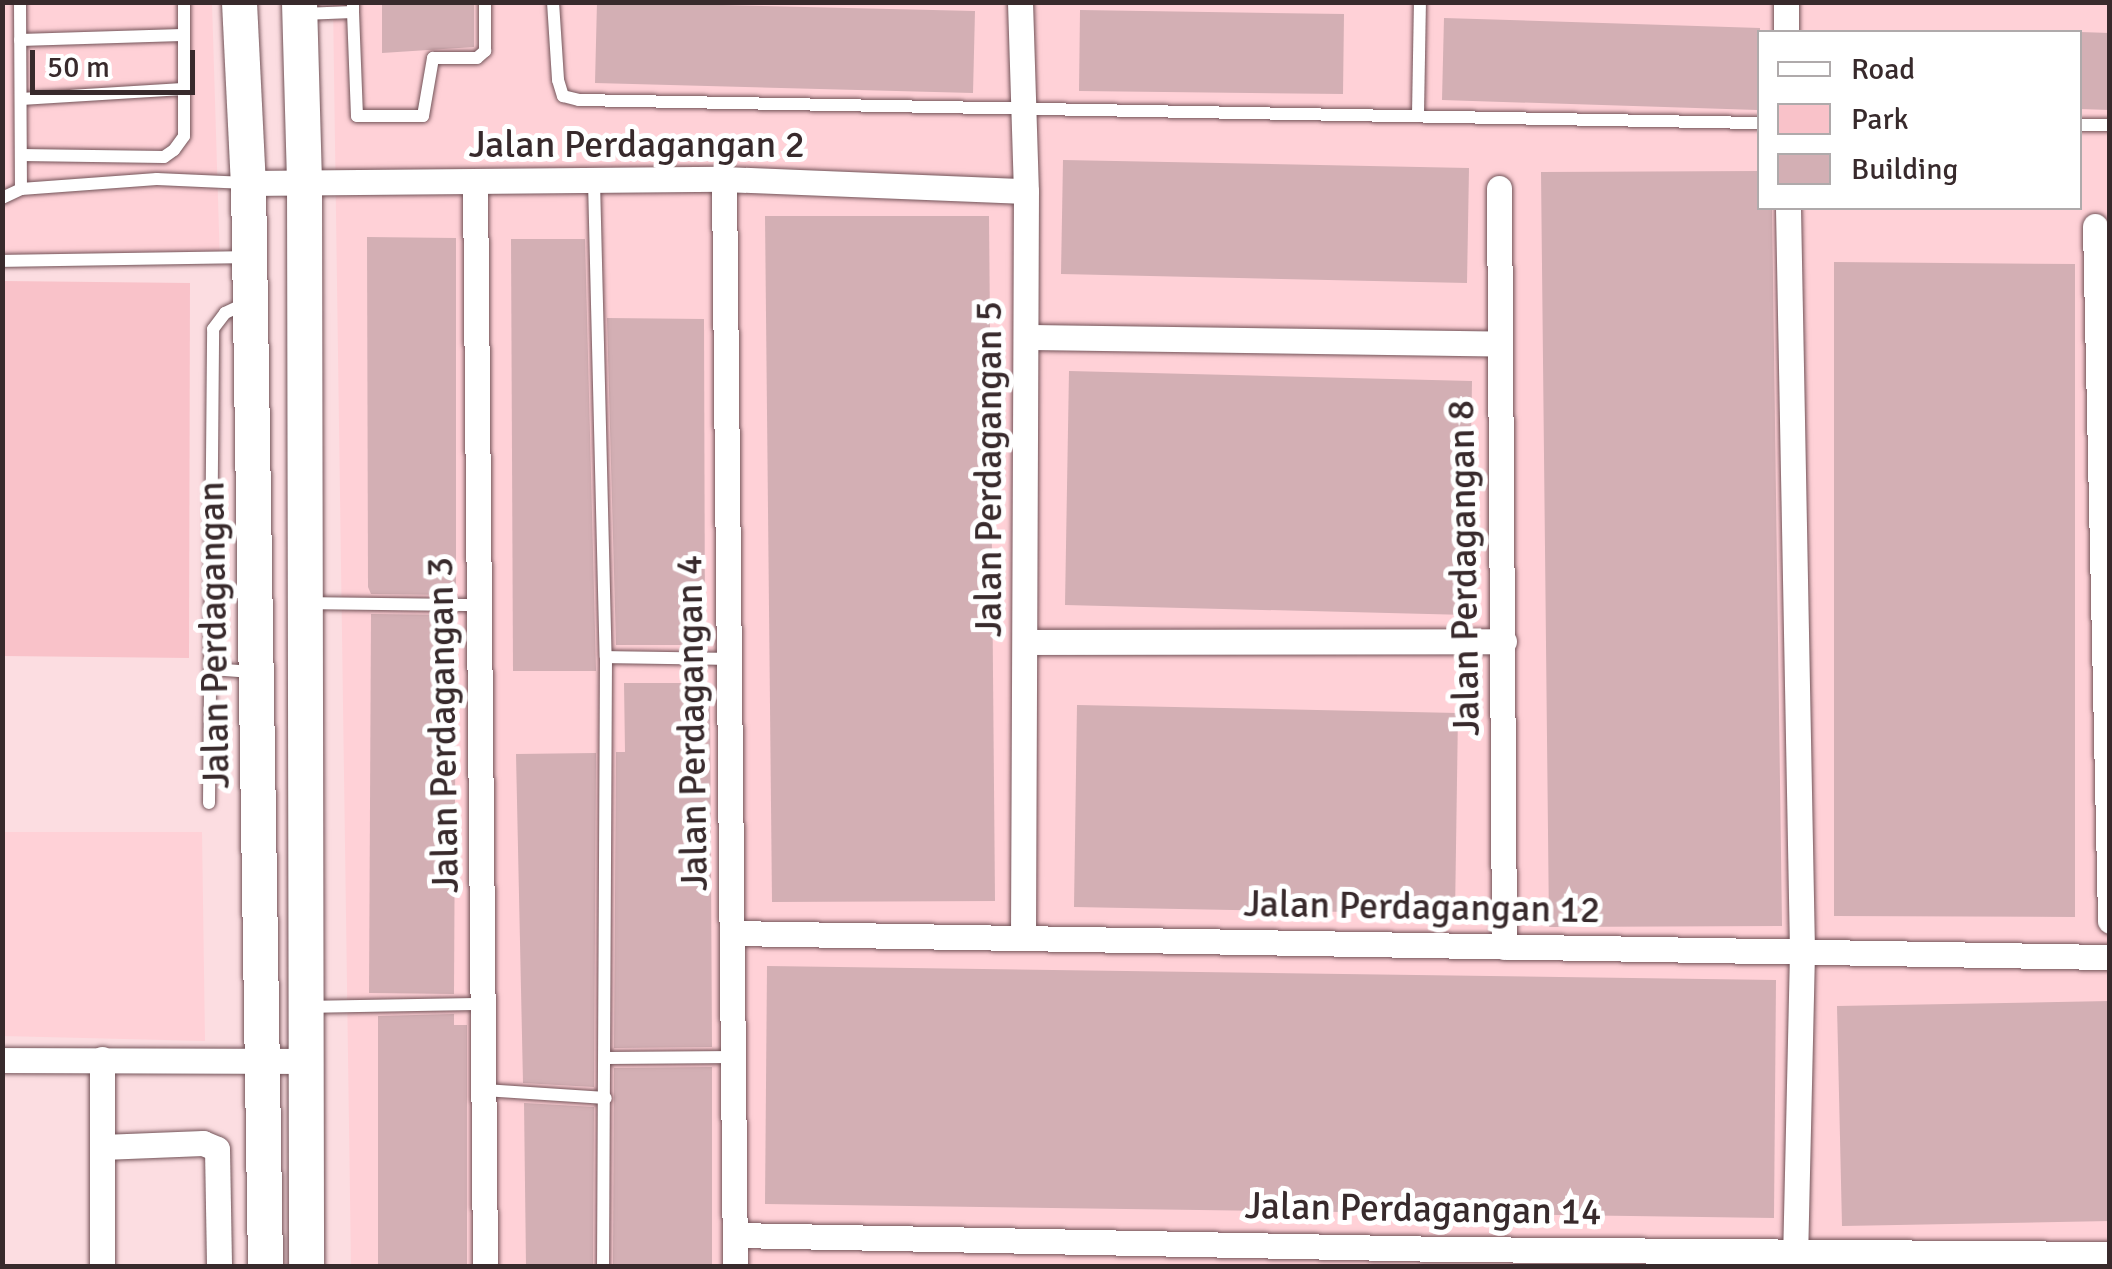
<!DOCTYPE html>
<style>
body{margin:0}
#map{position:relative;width:2112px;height:1269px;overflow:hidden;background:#fcdde1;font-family:Signika,sans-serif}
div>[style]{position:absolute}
.built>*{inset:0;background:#ffd1d7}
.green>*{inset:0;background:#f9c2c9}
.building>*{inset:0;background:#d3afb4}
.roads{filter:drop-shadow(0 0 2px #725257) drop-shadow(0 0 2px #725257)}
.lane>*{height:12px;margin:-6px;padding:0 6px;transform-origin:6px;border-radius:6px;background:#fff}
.street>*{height:25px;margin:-12.5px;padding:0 12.5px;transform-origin:12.5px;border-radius:12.5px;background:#fff}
.secondary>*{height:35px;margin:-17.5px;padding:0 17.5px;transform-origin:17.5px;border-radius:17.5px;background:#fff}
span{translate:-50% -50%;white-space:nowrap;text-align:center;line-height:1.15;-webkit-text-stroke:10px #fff;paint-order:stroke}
.street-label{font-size:38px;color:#382a2c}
.frame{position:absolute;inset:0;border:5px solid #382a2c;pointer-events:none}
.legend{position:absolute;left:1757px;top:30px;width:325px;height:180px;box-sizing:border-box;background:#fff;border:2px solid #afaaab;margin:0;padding:12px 18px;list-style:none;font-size:30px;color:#382a2c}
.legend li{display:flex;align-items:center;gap:20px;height:50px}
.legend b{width:50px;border:2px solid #afaaab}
.scale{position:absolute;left:30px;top:50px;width:165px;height:45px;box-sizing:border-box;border:5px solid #382a2c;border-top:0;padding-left:12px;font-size:30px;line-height:35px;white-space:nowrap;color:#382a2c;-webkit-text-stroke:8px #fff;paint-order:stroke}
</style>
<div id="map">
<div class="built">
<i style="clip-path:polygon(2px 3px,212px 3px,220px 264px,3px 266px)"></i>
<i style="clip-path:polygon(evenodd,333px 3px,2109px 3px,2109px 1266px,351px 1266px,333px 3px,1760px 32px,2080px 32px,2080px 208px,1760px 208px,1760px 32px)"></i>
<i style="clip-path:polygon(3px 832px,202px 832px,205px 1041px,3px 1036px)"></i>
</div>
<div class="green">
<i style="clip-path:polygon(3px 281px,190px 283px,189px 658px,3px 656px)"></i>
</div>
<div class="building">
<i style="clip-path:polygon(382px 2px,474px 2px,474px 47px,382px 53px)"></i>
<i style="clip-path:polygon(597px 2px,975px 11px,973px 93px,595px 83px)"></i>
<i style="clip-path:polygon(1080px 10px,1344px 14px,1343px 94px,1079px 91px)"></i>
<i style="clip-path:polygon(1444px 18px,1760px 28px,1758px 110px,1442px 100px)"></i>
<i style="clip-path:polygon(2080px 32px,2110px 33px,2110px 110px,2080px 109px)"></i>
<i style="clip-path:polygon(1063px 160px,1469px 168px,1467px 283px,1061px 274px)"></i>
<i style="clip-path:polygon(1760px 171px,1760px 208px,1772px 208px,1782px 926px,1549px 927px,1541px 172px)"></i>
<i style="clip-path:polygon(765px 216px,989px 216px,995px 901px,772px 902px)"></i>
<i style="clip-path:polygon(367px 237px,456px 238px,456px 595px,371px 594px,368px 587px)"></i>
<i style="clip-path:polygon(511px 239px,585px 239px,596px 671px,513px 671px)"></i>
<i style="clip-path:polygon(1834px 262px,2075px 264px,2075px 917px,1834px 916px)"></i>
<i style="clip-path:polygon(607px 318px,704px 319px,705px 645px,616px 645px)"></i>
<i style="clip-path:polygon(1069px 371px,1472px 381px,1468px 615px,1065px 605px)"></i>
<i style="clip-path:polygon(371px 614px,456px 615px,454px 994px,369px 993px)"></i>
<i style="clip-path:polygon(624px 683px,710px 683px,712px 1047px,614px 1048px,616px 752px,625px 752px)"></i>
<i style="clip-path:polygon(1077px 705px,1458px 713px,1455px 914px,1074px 907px)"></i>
<i style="clip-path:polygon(596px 753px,594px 1087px,523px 1083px,516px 754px)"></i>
<i style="clip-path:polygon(767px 966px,1776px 980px,1774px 1218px,765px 1204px)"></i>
<i style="clip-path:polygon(2110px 1001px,2110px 1221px,1842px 1226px,1837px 1006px)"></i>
<i style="clip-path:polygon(454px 1014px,454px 1025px,467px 1025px,467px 1266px,378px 1266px,378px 1016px)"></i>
<i style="clip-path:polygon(712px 1067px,712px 1266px,613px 1266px,614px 1068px)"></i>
<i style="clip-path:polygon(524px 1103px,594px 1107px,593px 1266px,526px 1266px)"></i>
</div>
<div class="roads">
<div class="lane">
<i style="left:20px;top:2px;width:187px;rotate:89.7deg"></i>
<i style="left:553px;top:2px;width:78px;rotate:86.3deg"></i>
<i style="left:558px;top:80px;width:17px;rotate:73deg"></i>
<i style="left:563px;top:96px;width:16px;rotate:14deg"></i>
<i style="left:579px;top:100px;width:1181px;rotate:1.12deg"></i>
<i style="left:353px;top:12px;width:104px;rotate:87.8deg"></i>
<i style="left:357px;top:116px;width:66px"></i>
<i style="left:423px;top:116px;width:59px;rotate:-80.2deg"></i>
<i style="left:433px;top:58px;width:44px"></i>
<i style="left:477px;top:58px;width:11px;rotate:-41deg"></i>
<i style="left:485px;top:51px;width:49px;rotate:-90deg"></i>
<i style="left:302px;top:14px;width:51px;rotate:-2.2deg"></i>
<i style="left:353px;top:12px;width:10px;rotate:-90deg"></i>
<i style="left:20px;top:40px;width:162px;rotate:-1.8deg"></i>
<i style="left:21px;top:99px;width:162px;rotate:-3.5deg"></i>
<i style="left:1418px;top:114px;width:112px;rotate:-89deg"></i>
<i style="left:2080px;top:125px;width:30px"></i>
<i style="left:21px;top:155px;width:143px;rotate:0.8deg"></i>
<i style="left:164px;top:157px;width:12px;rotate:-35deg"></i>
<i style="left:174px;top:150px;width:17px;rotate:-54deg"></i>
<i style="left:184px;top:136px;width:134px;rotate:-90deg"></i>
<i style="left:594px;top:181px;width:476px;rotate:88.6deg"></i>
<i style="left:606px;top:657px;width:609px;rotate:90.28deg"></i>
<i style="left:2px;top:198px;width:21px;rotate:-25deg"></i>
<i style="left:21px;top:189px;width:136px;rotate:-4.2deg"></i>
<i style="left:157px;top:179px;width:89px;rotate:2.6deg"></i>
<i style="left:2px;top:261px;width:245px;rotate:-0.9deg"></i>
<i style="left:305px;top:603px;width:173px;rotate:0.7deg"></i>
<i style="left:606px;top:657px;width:123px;rotate:0.9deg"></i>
<i style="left:211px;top:669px;width:42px;rotate:4.1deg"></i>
<i style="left:209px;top:803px;width:474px;rotate:-89.5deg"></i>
<i style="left:213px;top:329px;width:20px;rotate:-53deg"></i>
<i style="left:225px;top:313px;width:23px;rotate:-25deg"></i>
<i style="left:308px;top:1007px;width:175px;rotate:-1deg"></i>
<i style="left:607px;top:1058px;width:126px;rotate:-0.5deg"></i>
<i style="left:484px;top:1090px;width:122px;rotate:3.8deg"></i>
</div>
<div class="street">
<i style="left:1020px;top:2px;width:189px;rotate:88.2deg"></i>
<i style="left:1026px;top:191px;width:745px;rotate:90.23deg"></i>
<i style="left:1786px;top:32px;width:30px;rotate:-90deg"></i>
<i style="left:724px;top:179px;width:1087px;rotate:89.42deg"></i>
<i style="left:475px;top:182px;width:1084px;rotate:89.47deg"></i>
<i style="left:248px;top:183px;width:476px;rotate:-0.5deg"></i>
<i style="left:724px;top:179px;width:302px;rotate:2.3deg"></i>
<i style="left:1499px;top:188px;width:759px;rotate:89.62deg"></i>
<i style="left:1788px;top:208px;width:744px;rotate:88.92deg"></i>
<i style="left:1802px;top:952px;width:314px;rotate:91.3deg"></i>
<i style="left:2095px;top:226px;width:695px;rotate:88.76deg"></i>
<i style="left:1026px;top:337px;width:473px;rotate:0.8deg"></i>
<i style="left:1026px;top:642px;width:478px;rotate:-0.1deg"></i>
<i style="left:732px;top:933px;width:1378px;rotate:1deg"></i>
<i style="left:102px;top:1059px;width:207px;rotate:90deg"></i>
<i style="left:2px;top:1060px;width:300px;rotate:0.2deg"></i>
<i style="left:102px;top:1147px;width:101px;rotate:-2.3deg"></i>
<i style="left:203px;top:1143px;width:15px;rotate:23deg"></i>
<i style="left:217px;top:1149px;width:117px;rotate:89deg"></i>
<i style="left:735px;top:1235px;width:709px;rotate:1.13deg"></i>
<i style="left:1444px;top:1249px;width:666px;rotate:0.43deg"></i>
</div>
<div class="secondary">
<i style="left:239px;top:2px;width:181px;rotate:87.2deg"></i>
<i style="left:248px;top:183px;width:1083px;rotate:89.1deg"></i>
<i style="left:299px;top:2px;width:179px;rotate:88.4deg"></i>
<i style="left:304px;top:181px;width:1085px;rotate:89.89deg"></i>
</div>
</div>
<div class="street-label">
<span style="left:637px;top:145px">Jalan Perdagangan 2</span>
<span style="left:989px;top:469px;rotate:-90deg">Jalan Perdagangan 5</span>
<span style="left:1464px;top:568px;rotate:-91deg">Jalan Perdagangan 8</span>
<span style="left:214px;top:635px;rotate:-91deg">Jalan Perdagangan</span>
<span style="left:692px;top:723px;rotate:-91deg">Jalan Perdagangan 4</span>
<span style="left:443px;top:725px;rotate:-91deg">Jalan Perdagangan 3</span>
<span style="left:1422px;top:907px;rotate:1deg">Jalan Perdagangan 12</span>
<span style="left:1423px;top:1209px;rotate:1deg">Jalan Perdagangan 14</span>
</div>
<div class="frame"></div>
<ul class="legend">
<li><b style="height:12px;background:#fff"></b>Road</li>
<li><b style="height:28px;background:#f9c2c9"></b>Park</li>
<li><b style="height:28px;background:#d3afb4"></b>Building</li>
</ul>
<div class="scale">50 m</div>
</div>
